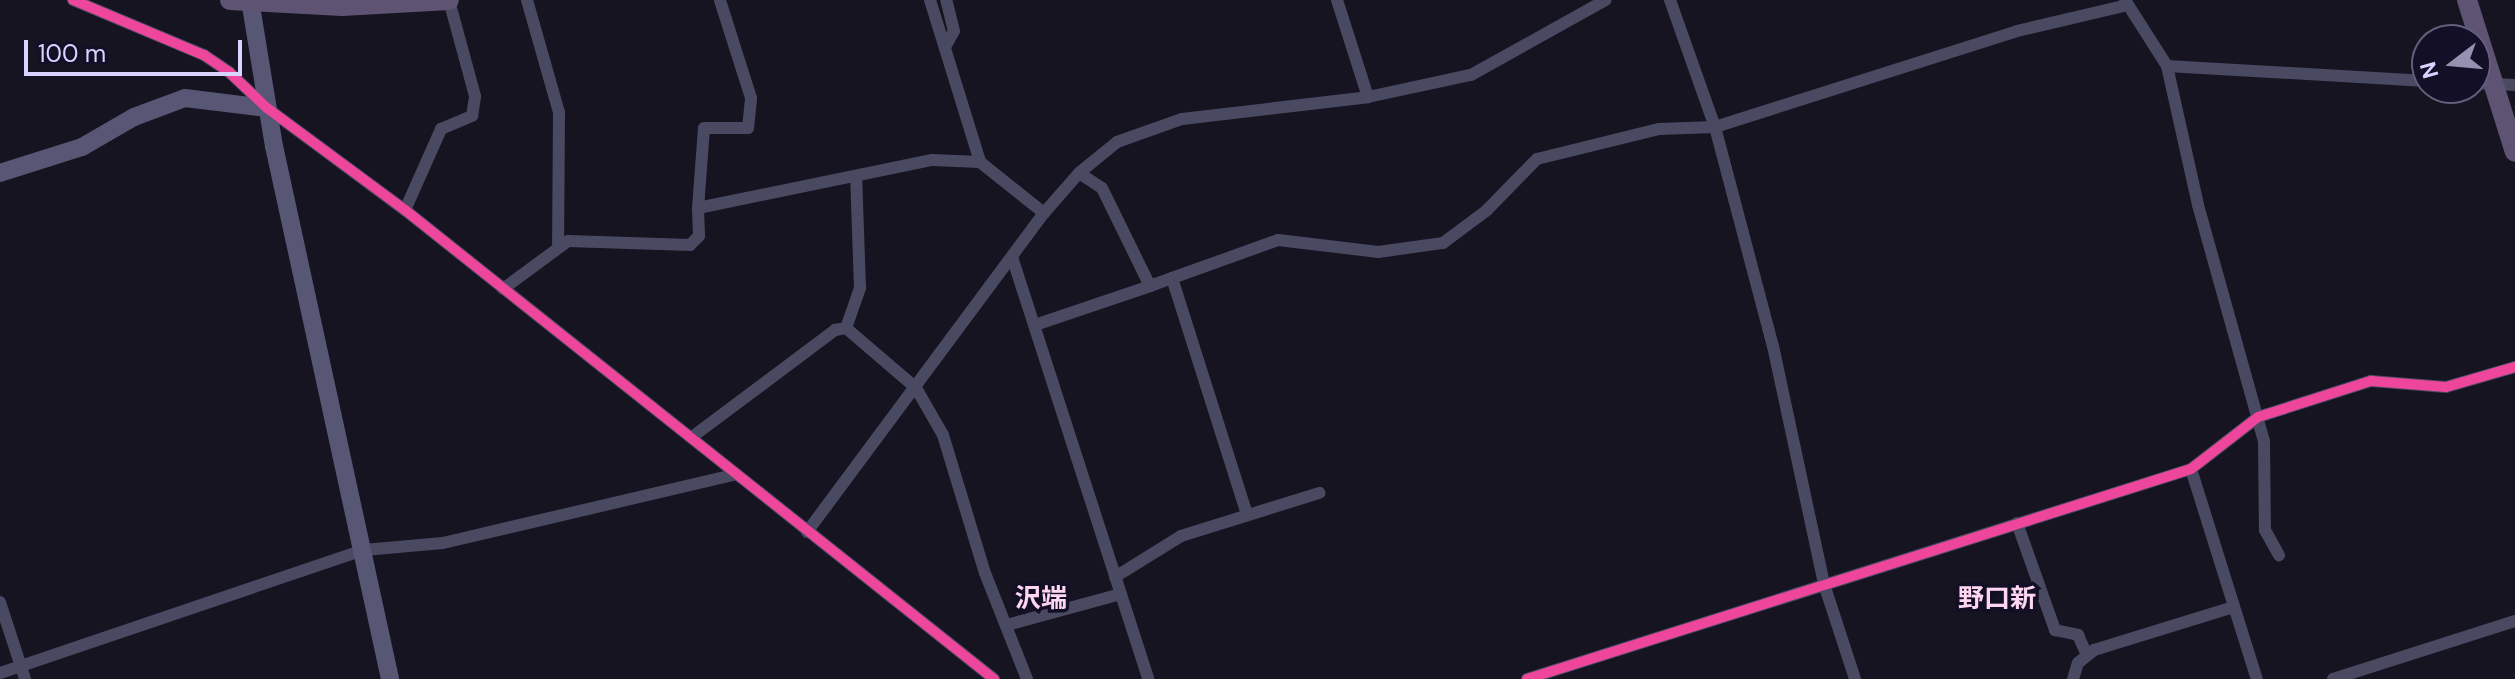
<!DOCTYPE html>
<meta charset="utf-8">
<style>
body{margin:0}
#map{position:relative;width:2515px;height:679px;overflow:hidden;background:#161421;font-family:"DM Sans","Noto Sans JP",sans-serif}
div>[style]{position:absolute}
.street>*{height:12px;margin:-6px;padding:0 6px;transform-origin:6px;border-radius:6px;background:#4a4962}
.secondary>*{height:18px;margin:-9px;padding:0 9px;transform-origin:9px;border-radius:9px;background:#575674}
.primary>*{height:20px;margin:-10px;padding:0 10px;transform-origin:10px;border-radius:10px;background:#5e5373}
.cycleway>*{height:10px;margin:-5px;padding:0 5px;transform-origin:5px;border-radius:5px;background:#ed469a}
span{translate:-50% -50%;white-space:nowrap;text-align:center;line-height:1.15;-webkit-text-stroke:7px #130f26;paint-order:stroke}
.neighbourhood-label{font-size:26px;color:#ffd6f0;font-weight:700}
.north{position:absolute;left:2411px;top:24px;width:80px;height:80px;box-sizing:border-box;background:#130f26;border:2px solid #625e7d;border-radius:50%;rotate:254deg;font-size:22px;font-weight:700;line-height:32px;text-align:center;color:#d9d4ff}
.north::after{content:'';display:block;margin:auto;width:28px;height:36px;background:#9591b1;clip-path:polygon(50% 0,100% 100%,50% 72%,0 100%)}
.scale{position:absolute;left:24px;top:40px;width:218px;height:36px;box-sizing:border-box;border:4px solid #d9d4ff;border-top:0;padding-left:10px;font-size:24px;line-height:28px;white-space:nowrap;color:#d9d4ff;-webkit-text-stroke:6px #130f26;paint-order:stroke}
</style>
<div id="map">
<div class="street">
<i style="left:73px;top:0;width:142px;rotate:22.8deg"></i>
<i style="left:204px;top:55px;width:30px;rotate:34deg"></i>
<i style="left:229px;top:72px;width:52px;rotate:43.5deg"></i>
<i style="left:267px;top:108px;width:172px;rotate:36.5deg"></i>
<i style="left:405px;top:210px;width:753px;rotate:38.53deg"></i>
<i style="left:527px;top:0;width:116px;rotate:74.1deg"></i>
<i style="left:559px;top:112px;width:133px;rotate:90.4deg"></i>
<i style="left:930px;top:0;width:170px;rotate:72.8deg"></i>
<i style="left:980px;top:162px;width:82px;rotate:38.6deg"></i>
<i style="left:1337px;top:0;width:102px;rotate:72.3deg"></i>
<i style="left:1670px;top:0;width:135px;rotate:70.5deg"></i>
<i style="left:1715px;top:127px;width:227px;rotate:75.2deg"></i>
<i style="left:1773px;top:346px;width:243px;rotate:77.9deg"></i>
<i style="left:1824px;top:584px;width:100px;rotate:71.9deg"></i>
<i style="left:2125px;top:0;width:78px;rotate:57.5deg"></i>
<i style="left:2167px;top:66px;width:142px;rotate:77.4deg"></i>
<i style="left:2198px;top:205px;width:245px;rotate:74.4deg"></i>
<i style="left:2264px;top:441px;width:89px;rotate:89.4deg"></i>
<i style="left:2265px;top:530px;width:29px;rotate:61deg"></i>
<i style="left:945px;top:47px;width:18px;rotate:-61deg"></i>
<i style="left:954px;top:31px;width:32px;rotate:-104deg"></i>
<i style="left:2167px;top:66px;width:260px;rotate:3.3deg"></i>
<i style="left:2475px;top:83px;width:40px;rotate:2.9deg"></i>
<i style="left:698px;top:208px;width:80px;rotate:-85.7deg"></i>
<i style="left:704px;top:128px;width:44px"></i>
<i style="left:748px;top:128px;width:30px;rotate:-84deg"></i>
<i style="left:751px;top:98px;width:103px;rotate:-107.6deg"></i>
<i style="left:405px;top:210px;width:89px;rotate:-66deg"></i>
<i style="left:441px;top:129px;width:34px;rotate:-23deg"></i>
<i style="left:472px;top:116px;width:20px;rotate:-81deg"></i>
<i style="left:475px;top:96px;width:99px;rotate:-105.2deg"></i>
<i style="left:1013px;top:260px;width:440px;rotate:72.1deg"></i>
<i style="left:1172px;top:278px;width:113px;rotate:-19.7deg"></i>
<i style="left:1278px;top:240px;width:101px;rotate:6.8deg"></i>
<i style="left:1378px;top:252px;width:66px;rotate:-7.9deg"></i>
<i style="left:1443px;top:243px;width:54px;rotate:-36.7deg"></i>
<i style="left:1486px;top:211px;width:73px;rotate:-45.6deg"></i>
<i style="left:1537px;top:159px;width:126px;rotate:-13.8deg"></i>
<i style="left:1659px;top:129px;width:56px;rotate:-2deg"></i>
<i style="left:1715px;top:127px;width:317px;rotate:-17.6deg"></i>
<i style="left:2017px;top:31px;width:114px;rotate:-13.2deg"></i>
<i style="left:1150px;top:286px;width:23px;rotate:-20deg"></i>
<i style="left:1172px;top:278px;width:249px;rotate:72.4deg"></i>
<i style="left:503px;top:289px;width:81px;rotate:-36.4deg"></i>
<i style="left:568px;top:241px;width:122px;rotate:1.9deg"></i>
<i style="left:690px;top:245px;width:13px;rotate:-45deg"></i>
<i style="left:699px;top:236px;width:28px;rotate:-92deg"></i>
<i style="left:698px;top:208px;width:239px;rotate:-11.6deg"></i>
<i style="left:932px;top:160px;width:48px;rotate:2.4deg"></i>
<i style="left:1035px;top:325px;width:121px;rotate:-18.7deg"></i>
<i style="left:1150px;top:286px;width:109px;rotate:-116.1deg"></i>
<i style="left:1102px;top:188px;width:27px;rotate:-147deg"></i>
<i style="left:846px;top:328px;width:92px;rotate:40.6deg"></i>
<i style="left:916px;top:388px;width:54px;rotate:60.1deg"></i>
<i style="left:943px;top:435px;width:144px;rotate:73.1deg"></i>
<i style="left:985px;top:573px;width:114px;rotate:68.4deg"></i>
<i style="left:846px;top:328px;width:42px;rotate:-70.7deg"></i>
<i style="left:860px;top:288px;width:112px;rotate:-92deg"></i>
<i style="left:692px;top:437px;width:179px;rotate:-36.8deg"></i>
<i style="left:835px;top:330px;width:11px;rotate:-10deg"></i>
<i style="left:2191px;top:469px;width:220px;rotate:72.6deg"></i>
<i style="left:2017px;top:523px;width:114px;rotate:70.4deg"></i>
<i style="left:2055px;top:630px;width:24px;rotate:12deg"></i>
<i style="left:2078px;top:635px;width:22px;rotate:66deg"></i>
<i style="left:807px;top:532px;width:397px;rotate:-53.4deg"></i>
<i style="left:1044px;top:213px;width:53px;rotate:-48.8deg"></i>
<i style="left:1079px;top:173px;width:49px;rotate:-39.2deg"></i>
<i style="left:1117px;top:142px;width:69px;rotate:-19.5deg"></i>
<i style="left:1182px;top:119px;width:187px;rotate:-6.7deg"></i>
<i style="left:1368px;top:97px;width:105px;rotate:-12.1deg"></i>
<i style="left:1471px;top:75px;width:154px;rotate:-29.1deg"></i>
<i style="left:1115px;top:577px;width:78px;rotate:-31.8deg"></i>
<i style="left:1181px;top:536px;width:145px;rotate:-17.3deg"></i>
<i style="left:0;top:602px;width:81px;rotate:72deg"></i>
<i style="left:1007px;top:625px;width:118px;rotate:-15.2deg"></i>
<i style="left:0;top:673px;width:384px;rotate:-18.7deg"></i>
<i style="left:364px;top:550px;width:79px;rotate:-5.1deg"></i>
<i style="left:443px;top:543px;width:299px;rotate:-13.2deg"></i>
<i style="left:1527px;top:679px;width:696px;rotate:-17.55deg"></i>
<i style="left:2191px;top:469px;width:85px;rotate:-37.8deg"></i>
<i style="left:2258px;top:417px;width:119px;rotate:-17.7deg"></i>
<i style="left:2371px;top:381px;width:75px;rotate:4.6deg"></i>
<i style="left:2446px;top:387px;width:72px;rotate:-16.2deg"></i>
<i style="left:2073px;top:679px;width:17px;rotate:-73deg"></i>
<i style="left:2078px;top:663px;width:21px;rotate:-39deg"></i>
<i style="left:2094px;top:650px;width:146px;rotate:-17.1deg"></i>
<i style="left:2333px;top:679px;width:191px;rotate:-17.7deg"></i>
</div>
<div class="secondary">
<i style="left:250px;top:0;width:148px;rotate:80.7deg"></i>
<i style="left:274px;top:146px;width:545px;rotate:77.72deg"></i>
<i style="left:0;top:173px;width:86px;rotate:-17.6deg"></i>
<i style="left:82px;top:147px;width:60px;rotate:-30deg"></i>
<i style="left:134px;top:117px;width:54px;rotate:-20.4deg"></i>
<i style="left:185px;top:98px;width:83px;rotate:7deg"></i>
</div>
<div class="primary">
<i style="left:230px;top:0;width:112px;rotate:3.1deg"></i>
<i style="left:342px;top:6px;width:107px;rotate:-3.2deg"></i>
<i style="left:2467px;top:0;width:159px;rotate:72.5deg"></i>
</div>
<div class="cycleway">
<i style="left:73px;top:0;width:142px;rotate:22.8deg"></i>
<i style="left:204px;top:55px;width:30px;rotate:34deg"></i>
<i style="left:229px;top:72px;width:52px;rotate:43.5deg"></i>
<i style="left:267px;top:108px;width:172px;rotate:36.5deg"></i>
<i style="left:405px;top:210px;width:753px;rotate:38.53deg"></i>
<i style="left:1527px;top:679px;width:696px;rotate:-17.55deg"></i>
<i style="left:2191px;top:469px;width:85px;rotate:-37.8deg"></i>
<i style="left:2258px;top:417px;width:119px;rotate:-17.7deg"></i>
<i style="left:2371px;top:381px;width:75px;rotate:4.6deg"></i>
<i style="left:2446px;top:387px;width:72px;rotate:-16.2deg"></i>
</div>
<div class="neighbourhood-label">
<span style="left:1041px;top:599px">沢端</span>
<span style="left:1997px;top:599px">野口新</span>
</div>
<div class="north">N</div>
<div class="scale">100 m</div>
</div>
